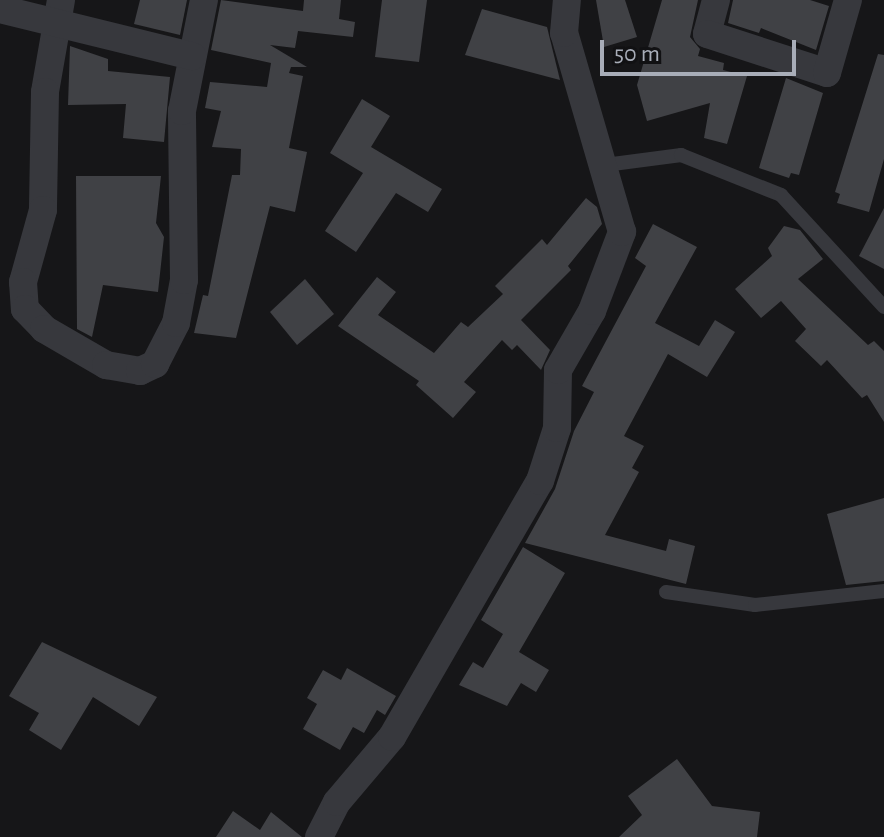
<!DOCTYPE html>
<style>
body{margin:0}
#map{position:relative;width:884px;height:837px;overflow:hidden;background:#161618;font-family:"Alegreya Sans",sans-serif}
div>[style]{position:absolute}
.building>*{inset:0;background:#404145}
.service>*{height:14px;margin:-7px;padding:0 7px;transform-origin:7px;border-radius:7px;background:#37383d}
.minor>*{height:28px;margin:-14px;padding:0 14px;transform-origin:14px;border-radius:14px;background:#37383d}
span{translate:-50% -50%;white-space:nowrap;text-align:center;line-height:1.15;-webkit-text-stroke:8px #111113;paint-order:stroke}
.scale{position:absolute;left:600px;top:40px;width:196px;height:36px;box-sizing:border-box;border:4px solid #a8adb8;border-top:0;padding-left:10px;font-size:24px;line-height:28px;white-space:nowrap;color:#a8adb8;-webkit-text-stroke:6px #111113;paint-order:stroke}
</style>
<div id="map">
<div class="building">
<i style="clip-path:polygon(140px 0,187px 0,180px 35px,134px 24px)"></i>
<i style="clip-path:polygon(221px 0,303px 11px,304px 0,341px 0,339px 19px,355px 22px,353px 37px,298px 31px,295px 48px,270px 45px,307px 67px,291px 67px,289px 73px,303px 76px,289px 148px,307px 152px,295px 212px,270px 206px,236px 338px,194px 333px,203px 295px,208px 296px,232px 175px,240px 175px,241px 149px,212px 147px,221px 111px,205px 108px,210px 82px,267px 87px,271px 63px,211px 50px)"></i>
<i style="clip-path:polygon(382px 0,427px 0,419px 62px,375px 57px)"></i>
<i style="clip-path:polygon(596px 0,625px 0,637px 37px,604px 47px)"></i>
<i style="clip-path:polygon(662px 0,698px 0,690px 37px,700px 49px,698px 56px,724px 63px,723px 70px,747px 76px,727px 144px,704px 138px,710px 103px,647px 121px,637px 85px)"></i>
<i style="clip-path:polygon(733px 0,810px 0,829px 6px,816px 50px,761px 28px,759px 33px,728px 23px)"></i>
<i style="clip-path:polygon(482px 9px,547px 27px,560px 80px,465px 55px)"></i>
<i style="clip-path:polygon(70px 46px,108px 59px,108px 71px,170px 77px,164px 142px,123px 138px,126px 104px,68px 105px)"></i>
<i style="clip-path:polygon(878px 54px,884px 55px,884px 159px,869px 212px,837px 203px,840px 194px,835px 192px)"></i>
<i style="clip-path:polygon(786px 78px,823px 93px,799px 175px,791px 173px,789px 178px,759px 168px)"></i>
<i style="clip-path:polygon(362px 99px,390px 116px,371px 147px,442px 189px,428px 212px,396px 193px,356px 252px,325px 231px,363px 173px,330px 153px)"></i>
<i style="clip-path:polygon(76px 176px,161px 176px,156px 223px,164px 237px,158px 292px,103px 285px,92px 337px,77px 329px)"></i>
<i style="clip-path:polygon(586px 198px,597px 207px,602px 224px,568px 266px,571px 270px,521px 320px,550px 350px,541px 370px,517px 345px,512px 350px,502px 340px,464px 382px,476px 392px,453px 418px,416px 385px,419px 381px,338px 326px,377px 277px,396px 292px,378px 315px,434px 353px,461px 322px,468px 327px,503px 294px,495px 286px,542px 239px,547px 245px)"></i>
<i style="clip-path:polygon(884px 208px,884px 269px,859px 256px)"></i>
<i style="clip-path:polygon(653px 224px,697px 247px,655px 323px,699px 346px,715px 320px,735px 332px,707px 377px,668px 354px,624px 436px,644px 446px,632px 468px,639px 472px,605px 535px,666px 551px,669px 539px,695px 546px,686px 584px,525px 543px,555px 489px,574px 431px,594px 392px,582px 386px,646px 266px,635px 258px)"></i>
<i style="clip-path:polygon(784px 226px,800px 230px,823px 259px,798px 279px,868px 345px,874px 341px,884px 351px,884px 422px,867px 395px,862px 398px,827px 360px,821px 366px,795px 341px,806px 329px,781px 301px,761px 318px,735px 289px,772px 256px,768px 248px)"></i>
<i style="clip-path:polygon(305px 279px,334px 314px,297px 345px,270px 312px)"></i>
<i style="clip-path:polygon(884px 498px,884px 581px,846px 585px,827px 514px)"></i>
<i style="clip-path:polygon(523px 547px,565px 573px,519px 652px,549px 670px,536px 692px,521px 683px,507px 706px,459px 685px,473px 662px,483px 668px,503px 634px,481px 620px)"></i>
<i style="clip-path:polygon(42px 642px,157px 697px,139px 726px,93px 697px,61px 750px,29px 730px,39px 713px,9px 696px)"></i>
<i style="clip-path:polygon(347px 668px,396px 696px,385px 715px,377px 710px,364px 733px,353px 727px,340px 750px,303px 729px,317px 704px,307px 698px,323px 670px,341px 680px)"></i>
<i style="clip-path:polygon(677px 759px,712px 806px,760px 812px,757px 837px,619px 837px,642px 815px,628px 796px)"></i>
<i style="clip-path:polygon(233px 811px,260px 830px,271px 812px,302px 837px,216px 837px)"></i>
</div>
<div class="service">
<i style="left:605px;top:165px;width:77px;rotate:-7.5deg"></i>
<i style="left:681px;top:155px;width:108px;rotate:21.8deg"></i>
<i style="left:781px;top:195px;width:152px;rotate:47.4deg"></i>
<i style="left:666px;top:592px;width:90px;rotate:8.3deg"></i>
<i style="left:755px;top:605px;width:130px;rotate:-6.2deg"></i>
</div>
<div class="minor">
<i style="left:61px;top:0;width:93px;rotate:99.9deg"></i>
<i style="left:45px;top:92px;width:118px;rotate:91deg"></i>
<i style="left:43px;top:210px;width:75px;rotate:105.5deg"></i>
<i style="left:23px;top:282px;width:27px;rotate:86deg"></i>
<i style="left:25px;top:309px;width:28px;rotate:46deg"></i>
<i style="left:44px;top:329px;width:72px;rotate:30.1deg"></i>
<i style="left:106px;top:365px;width:35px;rotate:10deg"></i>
<i style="left:140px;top:371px;width:17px;rotate:-25deg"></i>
<i style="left:155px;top:364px;width:46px;rotate:-62.9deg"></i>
<i style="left:176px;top:323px;width:44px;rotate:-79.5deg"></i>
<i style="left:184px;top:280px;width:169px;rotate:-90.7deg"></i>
<i style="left:182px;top:111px;width:113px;rotate:-78.8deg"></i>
<i style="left:716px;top:0;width:35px;rotate:105deg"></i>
<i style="left:707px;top:34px;width:126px;rotate:18deg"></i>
<i style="left:827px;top:73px;width:76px;rotate:-74deg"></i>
<i style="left:0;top:9px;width:198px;rotate:13.8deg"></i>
<i style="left:319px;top:837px;width:39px;rotate:-63deg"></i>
<i style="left:337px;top:802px;width:85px;rotate:-49.8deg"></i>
<i style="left:392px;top:737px;width:296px;rotate:-60deg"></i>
<i style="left:540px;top:481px;width:56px;rotate:-72.2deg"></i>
<i style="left:557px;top:428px;width:58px;rotate:-89deg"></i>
<i style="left:558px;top:370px;width:68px;rotate:-60deg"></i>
<i style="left:592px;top:311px;width:85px;rotate:-69.2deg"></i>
<i style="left:622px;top:232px;width:207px;rotate:-106.2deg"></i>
<i style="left:564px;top:33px;width:33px;rotate:-85deg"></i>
</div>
<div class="scale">50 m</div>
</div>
